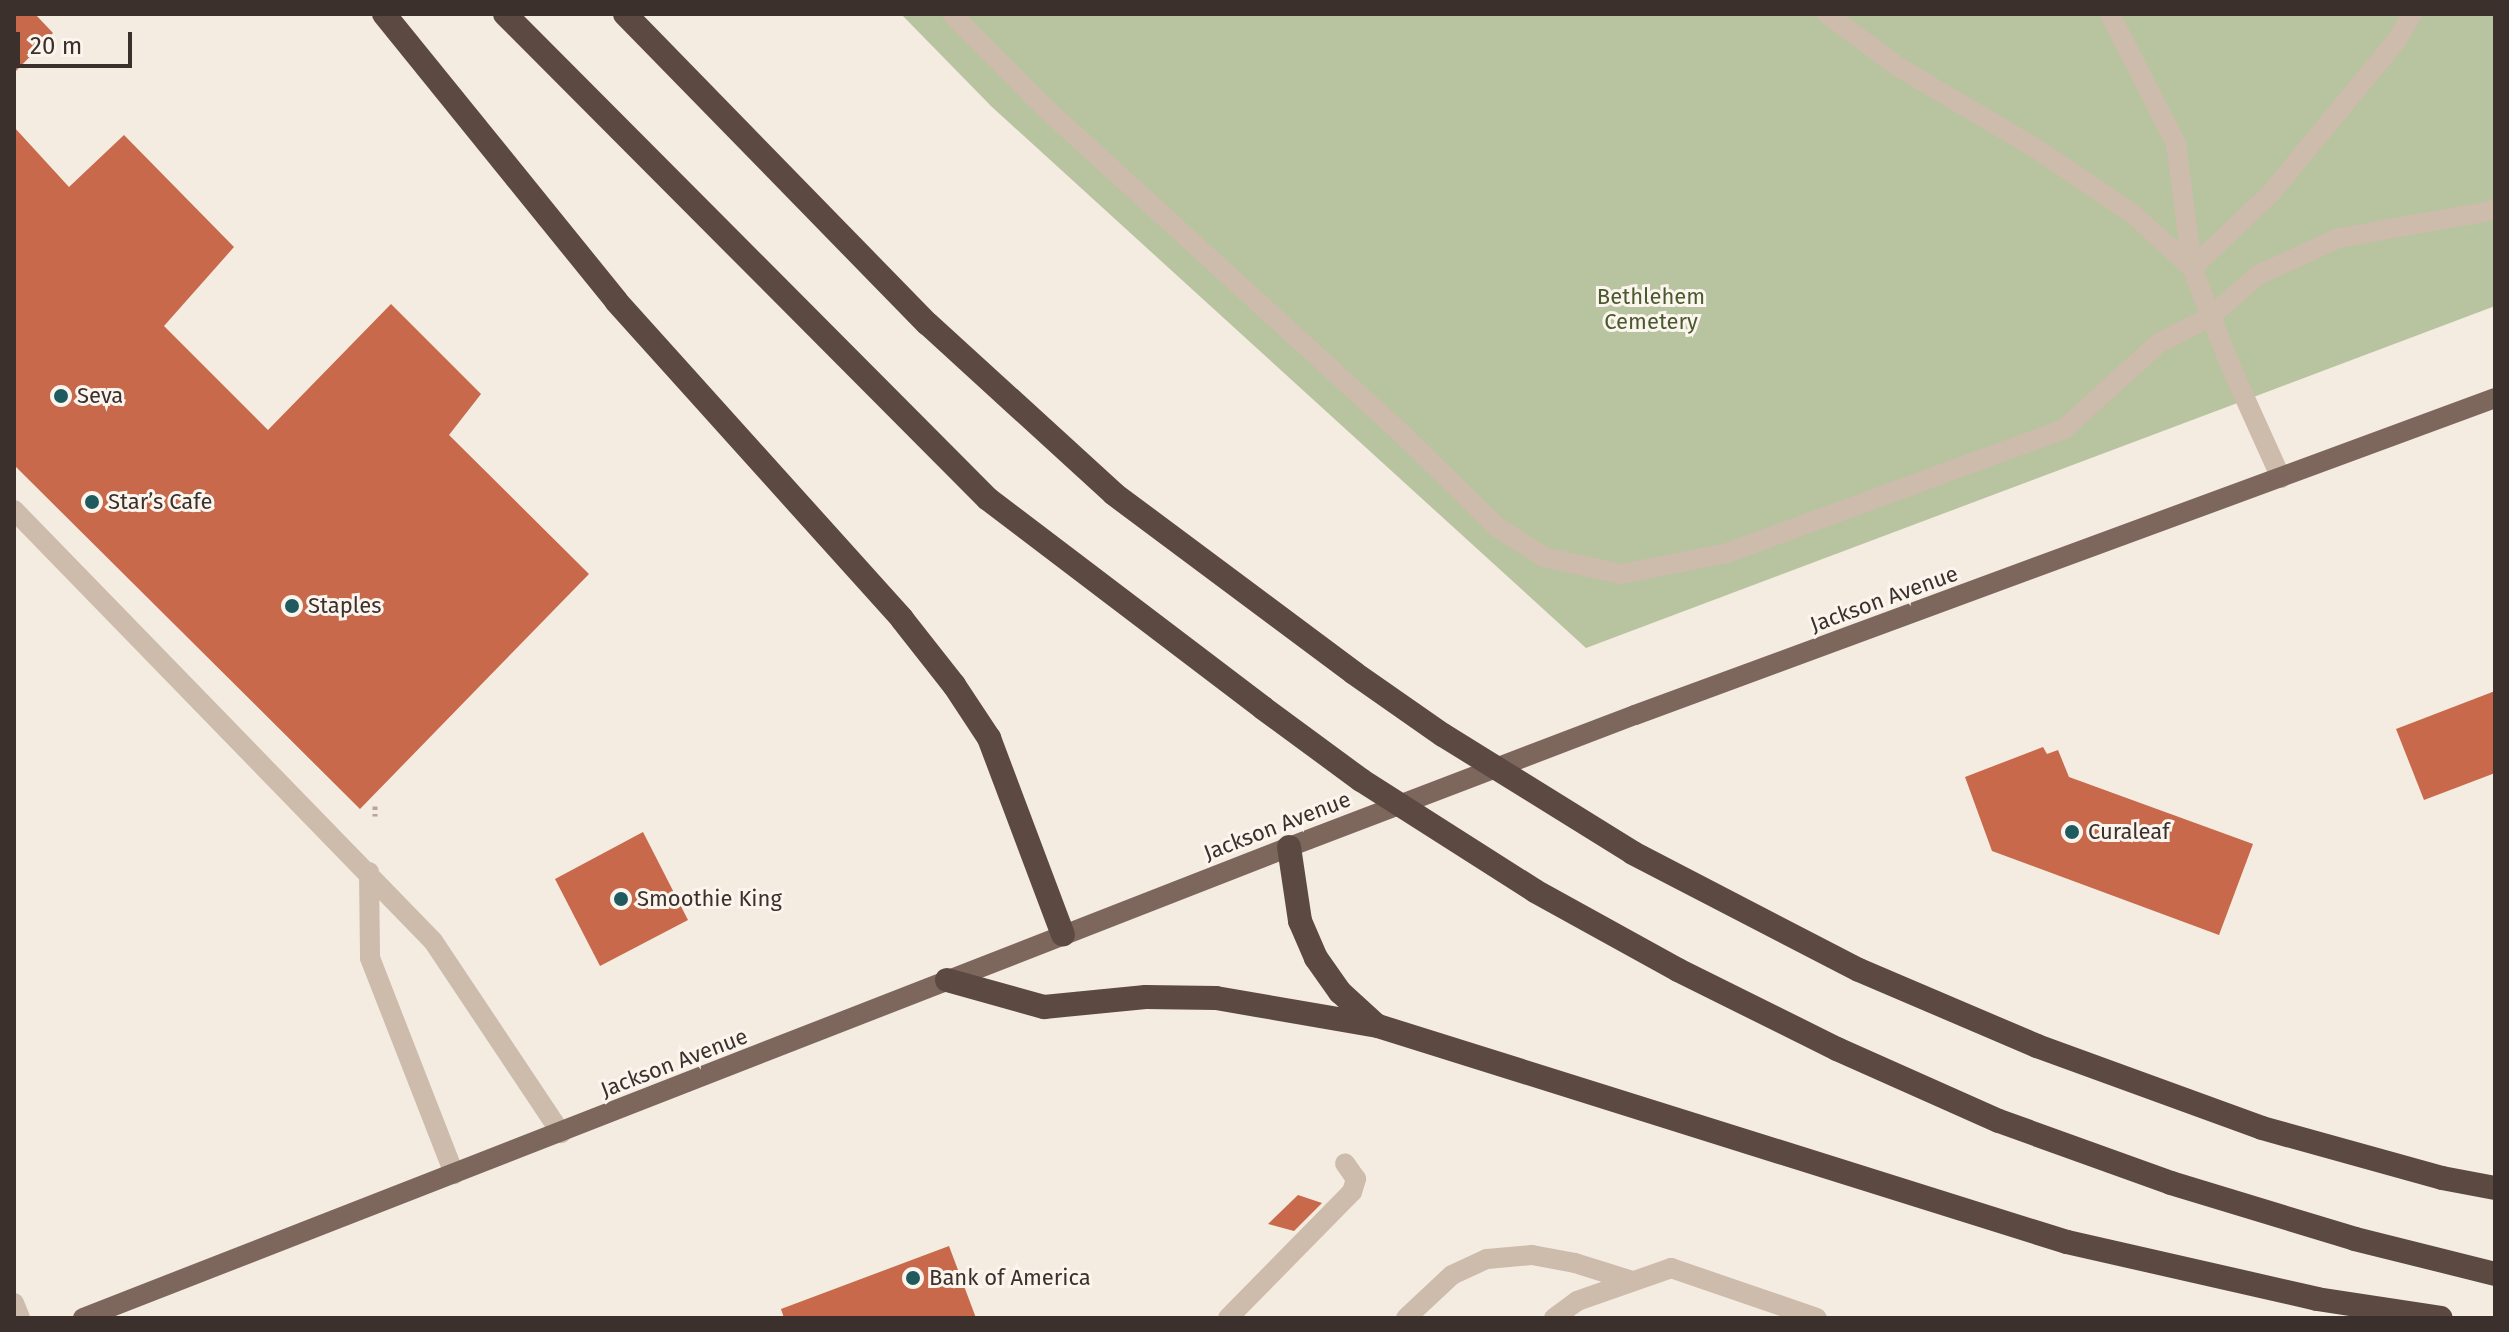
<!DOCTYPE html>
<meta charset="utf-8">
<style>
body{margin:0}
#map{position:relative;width:2509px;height:1332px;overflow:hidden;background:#f4ebe1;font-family:"Fira Sans",sans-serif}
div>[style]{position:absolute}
.green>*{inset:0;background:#b8c4a0}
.building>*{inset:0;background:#c8694b}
.path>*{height:5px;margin-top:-2.5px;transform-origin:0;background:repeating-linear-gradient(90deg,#b9a596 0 4px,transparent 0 8px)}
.service>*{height:20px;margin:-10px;padding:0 10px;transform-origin:10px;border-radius:10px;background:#cdbbac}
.primary>*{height:20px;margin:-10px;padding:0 10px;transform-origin:10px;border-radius:10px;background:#7d675c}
.motorway>*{height:24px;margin:-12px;padding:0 12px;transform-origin:12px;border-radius:12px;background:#5c4a42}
.motorway-bridge>*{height:24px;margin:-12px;padding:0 12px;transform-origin:12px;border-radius:12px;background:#5c4a42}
.dots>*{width:22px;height:22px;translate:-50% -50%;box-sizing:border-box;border:4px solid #fbf5ee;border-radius:50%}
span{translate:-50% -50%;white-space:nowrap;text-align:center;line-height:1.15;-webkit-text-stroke:6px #fbf5ee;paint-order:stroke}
.park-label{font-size:22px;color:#4a5a2e}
.poi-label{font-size:22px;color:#3b302b}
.left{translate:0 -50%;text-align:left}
.street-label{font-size:22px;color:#3b302b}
.frame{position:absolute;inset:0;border:16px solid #3b302b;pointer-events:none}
.scale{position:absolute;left:16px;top:32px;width:116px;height:36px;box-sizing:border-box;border:4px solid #3b302b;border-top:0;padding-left:10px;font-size:24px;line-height:28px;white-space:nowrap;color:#3b302b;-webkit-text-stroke:6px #fbf5ee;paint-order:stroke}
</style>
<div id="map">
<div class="green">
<i style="clip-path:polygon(901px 14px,2495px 14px,2495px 306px,1586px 648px,992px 107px)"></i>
</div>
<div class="building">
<i style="clip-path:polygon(14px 14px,35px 14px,53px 33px,14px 73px)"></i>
<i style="clip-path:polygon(14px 127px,69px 187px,124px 135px,234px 247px,164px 326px,268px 430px,391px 304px,481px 394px,449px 435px,589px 574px,360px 809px,14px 465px)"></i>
<i style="clip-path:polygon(2495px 691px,2495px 773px,2424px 800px,2396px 729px)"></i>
<i style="clip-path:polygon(2043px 747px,2047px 754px,2058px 750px,2069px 777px,2253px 844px,2219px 935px,1992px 851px,1965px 777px)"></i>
<i style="clip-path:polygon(643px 832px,688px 920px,600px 966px,555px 879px)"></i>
<i style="clip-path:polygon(1298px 1195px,1322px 1203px,1294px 1231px,1268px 1224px)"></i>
<i style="clip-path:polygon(949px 1246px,976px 1318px,784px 1318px,781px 1309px)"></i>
</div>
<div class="path">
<i style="left:375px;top:806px;width:10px;rotate:90deg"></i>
</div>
<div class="service">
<i style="left:952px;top:14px;width:129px;rotate:45.3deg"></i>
<i style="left:1043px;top:106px;width:475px;rotate:42.4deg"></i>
<i style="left:1394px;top:426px;width:146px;rotate:44.4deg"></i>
<i style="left:1498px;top:528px;width:54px;rotate:32.2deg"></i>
<i style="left:1544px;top:557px;width:79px;rotate:12.4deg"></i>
<i style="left:1621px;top:574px;width:108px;rotate:-11.2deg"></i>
<i style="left:1727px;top:553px;width:359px;rotate:-20.2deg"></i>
<i style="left:2064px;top:429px;width:128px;rotate:-42.2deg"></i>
<i style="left:2159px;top:343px;width:57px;rotate:-27deg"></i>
<i style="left:2210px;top:317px;width:64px;rotate:-41.2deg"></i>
<i style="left:2258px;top:275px;width:89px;rotate:-24.6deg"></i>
<i style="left:2339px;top:238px;width:158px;rotate:-10.2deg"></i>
<i style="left:1827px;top:14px;width:91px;rotate:36.5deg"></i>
<i style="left:1900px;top:68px;width:159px;rotate:30.6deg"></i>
<i style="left:2037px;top:149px;width:116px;rotate:34.1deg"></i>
<i style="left:2133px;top:214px;width:80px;rotate:42.5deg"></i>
<i style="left:2192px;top:268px;width:109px;rotate:-43.5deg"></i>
<i style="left:2271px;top:193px;width:198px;rotate:-50.5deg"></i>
<i style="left:2397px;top:40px;width:30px;rotate:-60deg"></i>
<i style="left:2110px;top:14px;width:146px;rotate:63.1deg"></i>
<i style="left:2176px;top:144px;width:125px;rotate:82.6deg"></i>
<i style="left:2192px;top:268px;width:104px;rotate:68.6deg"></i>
<i style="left:2230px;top:365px;width:124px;rotate:65.7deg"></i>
<i style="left:14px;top:510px;width:601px;rotate:45.81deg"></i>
<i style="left:433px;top:941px;width:231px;rotate:56.3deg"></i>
<i style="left:369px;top:872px;width:86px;rotate:89.3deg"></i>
<i style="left:370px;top:958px;width:232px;rotate:68.7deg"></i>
<i style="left:14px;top:1303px;width:16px;rotate:68deg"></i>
<i style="left:1228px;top:1318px;width:177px;rotate:-45.5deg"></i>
<i style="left:1352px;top:1192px;width:14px;rotate:-73deg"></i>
<i style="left:1356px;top:1179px;width:19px;rotate:-125deg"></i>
<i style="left:1406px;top:1318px;width:63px;rotate:-43.1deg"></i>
<i style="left:1452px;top:1275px;width:38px;rotate:-25deg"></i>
<i style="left:1487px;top:1259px;width:45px;rotate:-5.1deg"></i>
<i style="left:1532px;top:1255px;width:44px;rotate:10.5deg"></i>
<i style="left:1575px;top:1263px;width:57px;rotate:17.5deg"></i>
<i style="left:1554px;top:1318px;width:29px;rotate:-36deg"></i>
<i style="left:1577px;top:1301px;width:100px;rotate:-19.3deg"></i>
<i style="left:1671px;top:1268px;width:154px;rotate:18.9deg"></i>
</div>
<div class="primary">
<i style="left:83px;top:1318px;width:1295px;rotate:-21.33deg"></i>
<i style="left:1289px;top:847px;width:370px;rotate:-20.9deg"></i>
<i style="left:1635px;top:715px;width:917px;rotate:-20.23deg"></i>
</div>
<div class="motorway">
<i style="left:384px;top:14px;width:369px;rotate:51deg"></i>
<i style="left:616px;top:301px;width:428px;rotate:48deg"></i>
<i style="left:902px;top:619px;width:84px;rotate:51.8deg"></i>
<i style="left:954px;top:685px;width:64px;rotate:56.6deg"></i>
<i style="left:989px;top:738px;width:210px;rotate:69.4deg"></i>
<i style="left:505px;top:14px;width:684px;rotate:45.12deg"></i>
<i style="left:988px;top:499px;width:345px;rotate:37.2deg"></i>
<i style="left:625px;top:14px;width:433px;rotate:45.7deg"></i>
<i style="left:928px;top:324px;width:252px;rotate:42.4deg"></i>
<i style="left:1114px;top:494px;width:299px;rotate:36.7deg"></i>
<i style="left:1289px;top:847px;width:75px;rotate:81.5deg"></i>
<i style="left:1300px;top:921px;width:40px;rotate:66.6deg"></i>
<i style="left:1316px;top:958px;width:42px;rotate:54.8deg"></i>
<i style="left:1340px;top:992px;width:49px;rotate:42.5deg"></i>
<i style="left:1633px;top:853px;width:254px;rotate:27.4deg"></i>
<i style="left:1859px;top:970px;width:194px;rotate:23.1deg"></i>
<i style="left:2037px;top:1046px;width:239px;rotate:20deg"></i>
<i style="left:2262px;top:1128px;width:187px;rotate:15.5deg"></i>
<i style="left:2442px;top:1178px;width:54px;rotate:10.7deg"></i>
<i style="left:1535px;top:891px;width:163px;rotate:28.9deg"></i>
<i style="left:1678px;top:970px;width:178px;rotate:26.4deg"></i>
<i style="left:1837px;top:1049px;width:177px;rotate:24deg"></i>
<i style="left:1999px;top:1121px;width:183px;rotate:19.8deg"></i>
<i style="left:2171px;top:1183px;width:192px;rotate:16.9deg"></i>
<i style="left:2355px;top:1239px;width:144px;rotate:14deg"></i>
<i style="left:947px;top:980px;width:101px;rotate:15.6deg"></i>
<i style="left:1044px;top:1007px;width:102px;rotate:-5.6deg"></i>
<i style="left:1146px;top:997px;width:70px;rotate:0.8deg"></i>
<i style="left:1216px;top:998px;width:164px;rotate:9.8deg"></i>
<i style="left:1378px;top:1026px;width:722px;rotate:17.41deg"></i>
<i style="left:2067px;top:1242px;width:256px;rotate:12.8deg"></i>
<i style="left:2317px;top:1299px;width:125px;rotate:8.7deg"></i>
</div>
<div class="motorway-bridge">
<i style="left:1354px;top:673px;width:108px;rotate:34.9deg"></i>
<i style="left:1443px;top:735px;width:224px;rotate:31.8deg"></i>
<i style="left:1263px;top:708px;width:122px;rotate:36.3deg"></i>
<i style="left:1361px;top:780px;width:206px;rotate:32.5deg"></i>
</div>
<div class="dots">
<i style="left:61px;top:396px;background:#1f5a5e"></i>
<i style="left:92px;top:502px;background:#1f5a5e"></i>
<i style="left:292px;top:606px;background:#1f5a5e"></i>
<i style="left:2072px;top:832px;background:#1f5a5e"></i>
<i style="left:621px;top:899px;background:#1f5a5e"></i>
<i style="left:913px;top:1278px;background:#1f5a5e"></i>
</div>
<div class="park-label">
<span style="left:1651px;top:309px">Bethlehem<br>Cemetery</span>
</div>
<div class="poi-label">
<span class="left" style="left:77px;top:396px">Seva</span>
<span class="left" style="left:108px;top:502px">Star’s Cafe</span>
<span class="left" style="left:308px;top:606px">Staples</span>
<span class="left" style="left:2088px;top:832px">Curaleaf</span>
<span class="left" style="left:637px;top:899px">Smoothie King</span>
<span class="left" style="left:929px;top:1278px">Bank of America</span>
</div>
<div class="street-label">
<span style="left:1884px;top:599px;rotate:-20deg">Jackson Avenue</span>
<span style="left:1277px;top:826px;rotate:-21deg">Jackson Avenue</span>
<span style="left:674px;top:1063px;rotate:-21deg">Jackson Avenue</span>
</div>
<div class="frame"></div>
<div class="scale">20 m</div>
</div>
